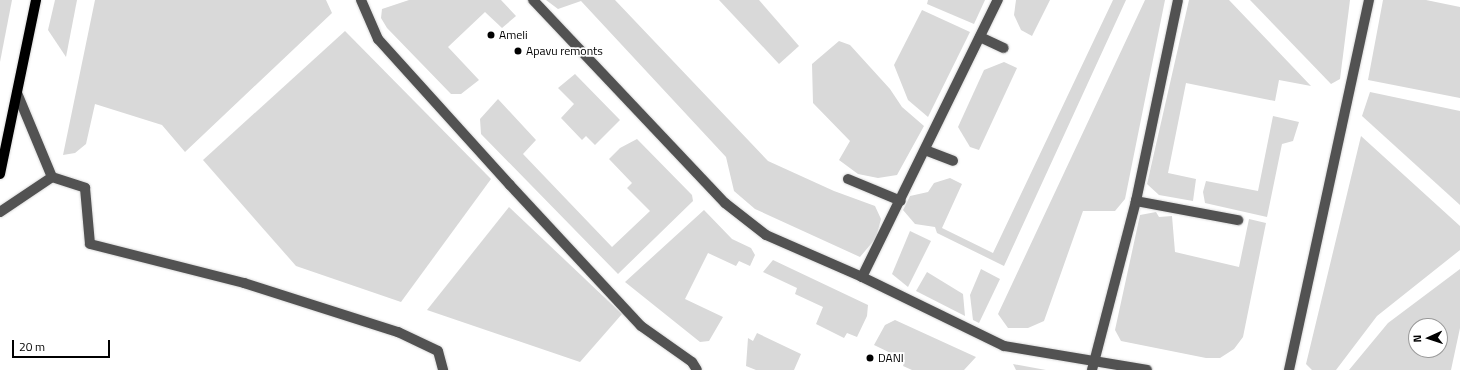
<!DOCTYPE html>
<style>
body{margin:0}
#map{position:relative;width:1460px;height:370px;overflow:hidden;background:#fff;font-family:"Titillium Web",sans-serif}
div>[style]{position:absolute}
.green>*{inset:0;background:#d9d9d9}
.roads{filter:drop-shadow(0 0 1px #dbdbdb) drop-shadow(0 0 1px #dbdbdb)}
.minor>*{height:10px;margin:-5px;padding:0 5px;transform-origin:5px;border-radius:5px;background:#525252}
.major>*{height:10px;margin:-5px;padding:0 5px;transform-origin:5px;border-radius:5px;background:#000}
.dots>*{width:11px;height:11px;translate:-50% -50%;box-sizing:border-box;border:2px solid #fff;border-radius:50%}
span{translate:-50% -50%;white-space:nowrap;text-align:center;line-height:1.15;-webkit-text-stroke:3.5px #fff;paint-order:stroke}
.poi-label{font-size:12px;color:#000}
.left{translate:0 -50%;text-align:left}
.north{position:absolute;left:1408px;top:318px;width:40px;height:40px;box-sizing:border-box;background:#fff;border:1px solid #999;border-radius:50%;rotate:267deg;font-size:11px;font-weight:700;line-height:16px;text-align:center;color:#000}
.north::after{content:'';display:block;margin:auto;width:14px;height:18px;background:#000;clip-path:polygon(50% 0,100% 100%,50% 72%,0 100%)}
.scale{position:absolute;left:12px;top:340px;width:98px;height:18px;box-sizing:border-box;border:2px solid #000;border-top:0;padding-left:5px;font-size:12px;line-height:14px;white-space:nowrap;color:#000;-webkit-text-stroke:3px #fff;paint-order:stroke}
</style>
<div id="map">
<div class="green">
<i style="clip-path:polygon(0 0,12px 0,0 62px)"></i>
<i style="clip-path:polygon(55px 0,77px 0,66px 57px,48px 30px)"></i>
<i style="clip-path:polygon(95px 0,326px 0,332px 13px,185px 152px,162px 125px,95px 104px,86px 144px,75px 153px,63px 155px)"></i>
<i style="clip-path:polygon(409px 0,501px 0,516px 16px,502px 28px,485px 12px,448px 47px,479px 80px,461px 94px,451px 94px,387px 28px,381px 18px,382px 9px)"></i>
<i style="clip-path:polygon(546px 0,615px 0,768px 161px,834px 191px,875px 206px,881px 219px,876px 238px,860px 257px,755px 209px,734px 191px,726px 157px,581px 1px,558px 9px)"></i>
<i style="clip-path:polygon(719px 0,759px 0,799px 46px,779px 64px)"></i>
<i style="clip-path:polygon(928px 0,985px 0,974px 24px,927px 4px)"></i>
<i style="clip-path:polygon(1016px 0,1050px 0,1032px 36px,1021px 30px,1014px 15px)"></i>
<i style="clip-path:polygon(1113px 0,1126px 0,1004px 266px,937px 233px,935px 227px,915px 224px,903px 210px,910px 196px,928px 192px,934px 183px,950px 178px,962px 184px,942px 228px,993px 253px)"></i>
<i style="clip-path:polygon(1145px 0,1165px 0,1125px 199px,1115px 211px,1083px 211px,1044px 321px,1028px 328px,1008px 328px,998px 314px)"></i>
<i style="clip-path:polygon(1189px 0,1229px 0,1311px 86px,1279px 80px,1275px 101px,1186px 83px,1168px 173px,1196px 179px,1193px 201px,1159px 195px,1147px 184px)"></i>
<i style="clip-path:polygon(1250px 0,1350px 0,1340px 79px,1331px 84px)"></i>
<i style="clip-path:polygon(1383px 0,1426px 0,1460px 7px,1460px 98px,1368px 80px)"></i>
<i style="clip-path:polygon(922px 10px,970px 32px,928px 117px,908px 100px,894px 65px)"></i>
<i style="clip-path:polygon(345px 31px,491px 179px,401px 302px,296px 266px,203px 160px)"></i>
<i style="clip-path:polygon(839px 41px,850px 45px,890px 89px,902px 107px,924px 126px,897px 175px,878px 178px,858px 174px,839px 160px,850px 141px,813px 103px,812px 64px)"></i>
<i style="clip-path:polygon(1004px 62px,1017px 68px,979px 150px,970px 147px,958px 127px,984px 70px)"></i>
<i style="clip-path:polygon(575px 74px,620px 120px,595px 145px,586px 136px,582px 140px,561px 118px,574px 104px,558px 88px)"></i>
<i style="clip-path:polygon(1370px 92px,1460px 111px,1460px 205px,1362px 116px)"></i>
<i style="clip-path:polygon(498px 99px,536px 140px,523px 154px,612px 247px,650px 211px,627px 188px,632px 183px,609px 159px,620px 148px,637px 139px,692px 195px,693px 201px,618px 274px,481px 134px,480px 119px)"></i>
<i style="clip-path:polygon(1273px 116px,1299px 122px,1293px 141px,1282px 144px,1267px 217px,1205px 203px,1203px 192px,1206px 181px,1258px 191px)"></i>
<i style="clip-path:polygon(1361px 136px,1460px 226px,1460px 250px,1377px 316px,1336px 370px,1312px 370px,1306px 364px)"></i>
<i style="clip-path:polygon(509px 207px,622px 314px,580px 362px,427px 310px)"></i>
<i style="clip-path:polygon(704px 210px,732px 239px,751px 248px,755px 255px,750px 266px,739px 261px,736px 266px,708px 253px,685px 299px,723px 317px,709px 341px,700px 342px,625px 282px)"></i>
<i style="clip-path:polygon(1156px 212px,1159px 217px,1172px 216px,1175px 252px,1239px 267px,1249px 219px,1266px 223px,1243px 337px,1234px 349px,1220px 358px,1206px 358px,1121px 341px,1115px 330px,1140px 215px)"></i>
<i style="clip-path:polygon(910px 231px,931px 241px,908px 287px,892px 274px)"></i>
<i style="clip-path:polygon(773px 260px,868px 305px,867px 316px,857px 337px,847px 333px,844px 338px,816px 324px,823px 307px,795px 294px,797px 288px,763px 272px)"></i>
<i style="clip-path:polygon(981px 269px,1000px 279px,979px 323px,973px 320px,970px 295px)"></i>
<i style="clip-path:polygon(evenodd,1460px 269px,1460px 328px,1451px 370px,1349px 370px,1388px 323px,1460px 269px,1416px 326px,1440px 326px,1440px 350px,1416px 350px,1416px 326px)"></i>
<i style="clip-path:polygon(927px 272px,963px 294px,965px 316px,916px 291px)"></i>
<i style="clip-path:polygon(895px 320px,976px 357px,964px 370px,912px 370px,903px 366px,905px 360px,874px 345px,885px 325px)"></i>
<i style="clip-path:polygon(757px 333px,801px 354px,794px 370px,756px 370px,746px 366px,748px 338px,753px 341px)"></i>
<i style="clip-path:polygon(1013px 364px,1046px 370px,1016px 370px)"></i>
</div>
<div class="roads">
<div class="minor">
<i style="left:361px;top:0;width:43px;rotate:66.4deg"></i>
<i style="left:378px;top:39px;width:197px;rotate:47.9deg"></i>
<i style="left:510px;top:185px;width:192px;rotate:47.1deg"></i>
<i style="left:641px;top:326px;width:62px;rotate:35.2deg"></i>
<i style="left:692px;top:362px;width:9px;rotate:58deg"></i>
<i style="left:533px;top:0;width:279px;rotate:46.6deg"></i>
<i style="left:725px;top:203px;width:52px;rotate:38deg"></i>
<i style="left:766px;top:235px;width:105px;rotate:23.6deg"></i>
<i style="left:862px;top:277px;width:158px;rotate:25.9deg"></i>
<i style="left:1004px;top:346px;width:145px;rotate:9.5deg"></i>
<i style="left:980px;top:37px;width:26px;rotate:25deg"></i>
<i style="left:17px;top:93px;width:91px;rotate:67.4deg"></i>
<i style="left:52px;top:177px;width:35px;rotate:18deg"></i>
<i style="left:85px;top:188px;width:56px;rotate:84.9deg"></i>
<i style="left:90px;top:244px;width:159px;rotate:14.2deg"></i>
<i style="left:244px;top:283px;width:162px;rotate:17.7deg"></i>
<i style="left:398px;top:332px;width:44px;rotate:25.4deg"></i>
<i style="left:438px;top:351px;width:20px;rotate:75deg"></i>
<i style="left:925px;top:150px;width:30px;rotate:21deg"></i>
<i style="left:848px;top:179px;width:57px;rotate:22.5deg"></i>
<i style="left:1136px;top:201px;width:104px;rotate:10.6deg"></i>
<i style="left:0;top:212px;width:63px;rotate:-33.9deg"></i>
<i style="left:862px;top:277px;width:309px;rotate:-63.9deg"></i>
<i style="left:1092px;top:370px;width:175px;rotate:-75.4deg"></i>
<i style="left:1136px;top:201px;width:205px;rotate:-78.2deg"></i>
<i style="left:1289px;top:370px;width:379px;rotate:-77.8deg"></i>
</div>
<div class="major">
<i style="left:0;top:174px;width:178px;rotate:-78.3deg"></i>
</div>
</div>
<div class="dots">
<i style="left:491px;top:35px;background:#000"></i>
<i style="left:518px;top:51px;background:#000"></i>
<i style="left:870px;top:358px;background:#000"></i>
</div>
<div class="poi-label">
<span class="left" style="left:499px;top:35px">Ameli</span>
<span class="left" style="left:526px;top:51px">Apavu remonts</span>
<span class="left" style="left:878px;top:358px">DANI</span>
</div>
<div class="north">N</div>
<div class="scale">20 m</div>
</div>
